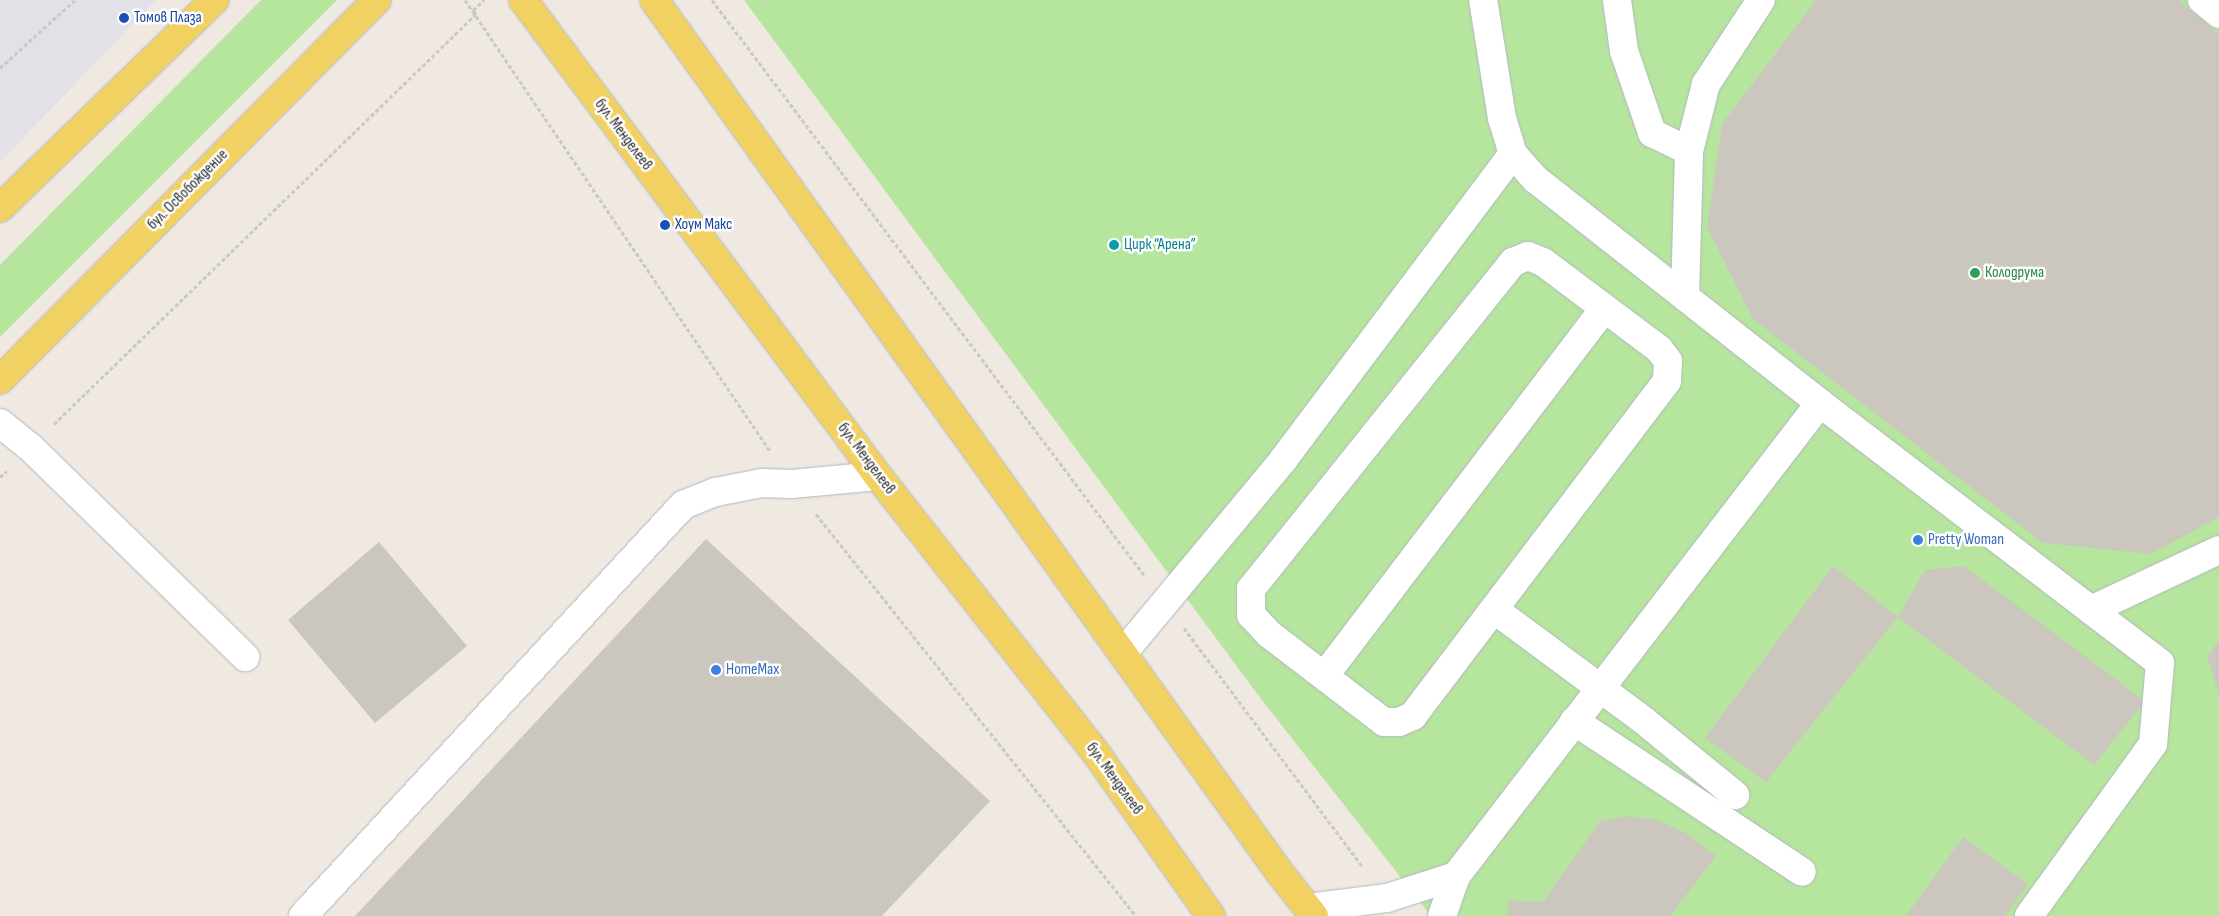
<!DOCTYPE html>
<meta charset="utf-8">
<style>
body{margin:0}
#map{position:relative;width:2219px;height:916px;overflow:hidden;background:#efe9e1;font-family:"Sofia Sans Condensed",sans-serif}
div>[style]{position:absolute}
.industrial>*{inset:0;background:#e3e1e8}
.green>*{inset:0;background:#b6e59e}
.building>*{inset:0;background:#cbc7bf}
.path>*{height:3px;margin-top:-1.5px;transform-origin:0;background:repeating-linear-gradient(90deg,#c9c9c9 0 4px,transparent 0 6.5px)}
.roads{filter:drop-shadow(0 0 1px #b4b7c1) drop-shadow(0 0 1px #b4b7c1)}
.minor>*{height:28px;margin:-14px;padding:0 14px;transform-origin:14px;border-radius:14px;background:#fff}
.major>*{height:28px;margin:-14px;padding:0 14px;transform-origin:14px;border-radius:14px;background:#f2d163}
.dots>*{width:14px;height:14px;translate:-50% -50%;box-sizing:border-box;border:2px solid #fff;border-radius:50%}
span{translate:-50% -50%;white-space:nowrap;text-align:center;line-height:1.15;-webkit-text-stroke:5px #fff;paint-order:stroke}
.transit-label{font-size:16px;color:#164399}
.left{translate:0 -50%;text-align:left}
.street-label{font-size:16px;color:#2e2e2e}
.culture-label{font-size:16px;color:#0d838f}
.leisure-label{font-size:16px;color:#27864d}
.shop-label{font-size:16px;color:#366cbe}
</style>
<div id="map">
<div class="industrial">
<i style="clip-path:polygon(0 0,156px 0,0 162px)"></i>
</div>
<div class="green">
<i style="clip-path:polygon(261px 0,337px 0,0 337px,0 265px)"></i>
<i style="clip-path:polygon(744px 0,2219px 0,2219px 916px,1431px 916px,1258px 695px)"></i>
</div>
<div class="building">
<i style="clip-path:polygon(1816px 0,2178px 0,2219px 34px,2219px 517px,2151px 554px,2043px 543px,1753px 319px,1707px 227px,1722px 124px)"></i>
<i style="clip-path:polygon(706px 539px,990px 801px,882px 916px,355px 916px)"></i>
<i style="clip-path:polygon(379px 542px,467px 646px,375px 723px,288px 620px)"></i>
<i style="clip-path:polygon(1833px 566px,1898px 617px,1925px 570px,1964px 566px,2145px 701px,2094px 765px,1898px 617px,1766px 782px,1705px 738px)"></i>
<i style="clip-path:polygon(2219px 640px,2219px 695px,2207px 657px)"></i>
<i style="clip-path:polygon(1630px 816px,1658px 820px,1686px 833px,1716px 856px,1670px 916px,1507px 916px,1509px 900px,1543px 902px,1600px 821px)"></i>
<i style="clip-path:polygon(1963px 837px,2028px 884px,2005px 916px,1906px 916px)"></i>
</div>
<div class="path">
<i style="left:465px;top:0;width:544px;rotate:55.93deg"></i>
<i style="left:712px;top:0;width:719px;rotate:53.08deg"></i>
<i style="left:0;top:68px;width:101px;rotate:-42.2deg"></i>
<i style="left:54px;top:424px;width:588px;rotate:-44.17deg"></i>
<i style="left:476px;top:14px;width:5px;rotate:-127deg"></i>
<i style="left:473px;top:10px;width:15px;rotate:-42deg"></i>
<i style="left:0;top:477px;width:9px;rotate:-41deg"></i>
<i style="left:816px;top:514px;width:514px;rotate:51.48deg"></i>
<i style="left:1184px;top:628px;width:299px;rotate:53.2deg"></i>
</div>
<div class="roads">
<div class="minor">
<i style="left:1617px;top:0;width:51px;rotate:82.2deg"></i>
<i style="left:1624px;top:51px;width:87px;rotate:71.1deg"></i>
<i style="left:1652px;top:133px;width:41px;rotate:25.9deg"></i>
<i style="left:2202px;top:0;width:22px;rotate:39deg"></i>
<i style="left:1528px;top:256px;width:16px;rotate:22deg"></i>
<i style="left:1543px;top:262px;width:145px;rotate:36.9deg"></i>
<i style="left:1659px;top:349px;width:15px;rotate:53deg"></i>
<i style="left:1668px;top:361px;width:20px;rotate:93deg"></i>
<i style="left:1667px;top:381px;width:420px;rotate:127.2deg"></i>
<i style="left:1413px;top:716px;width:15px;rotate:157deg"></i>
<i style="left:1399px;top:722px;width:15px;rotate:180deg"></i>
<i style="left:1384px;top:722px;width:145px;rotate:-142.6deg"></i>
<i style="left:1269px;top:634px;width:26px;rotate:-133deg"></i>
<i style="left:1251px;top:615px;width:26px;rotate:-90deg"></i>
<i style="left:1251px;top:589px;width:419px;rotate:-51.3deg"></i>
<i style="left:1513px;top:262px;width:16px;rotate:-22deg"></i>
<i style="left:1685px;top:297px;width:146px;rotate:-88.4deg"></i>
<i style="left:1689px;top:151px;width:69px;rotate:-75.8deg"></i>
<i style="left:1706px;top:84px;width:100px;rotate:-56.8deg"></i>
<i style="left:1820px;top:403px;width:428px;rotate:37.4deg"></i>
<i style="left:2160px;top:663px;width:81px;rotate:94.9deg"></i>
<i style="left:2153px;top:744px;width:212px;rotate:125.8deg"></i>
<i style="left:0;top:423px;width:38px;rotate:39deg"></i>
<i style="left:30px;top:447px;width:301px;rotate:44.3deg"></i>
<i style="left:1495px;top:610px;width:184px;rotate:36.6deg"></i>
<i style="left:1643px;top:720px;width:119px;rotate:39.2deg"></i>
<i style="left:2091px;top:610px;width:141px;rotate:-25.1deg"></i>
<i style="left:1123px;top:653px;width:251px;rotate:-50.3deg"></i>
<i style="left:1283px;top:460px;width:383px;rotate:-53.1deg"></i>
<i style="left:1325px;top:675px;width:460px;rotate:-52.7deg"></i>
<i style="left:1574px;top:721px;width:273px;rotate:33.5deg"></i>
<i style="left:1308px;top:908px;width:80px;rotate:-7.2deg"></i>
<i style="left:1387px;top:898px;width:72px;rotate:-17.7deg"></i>
<i style="left:303px;top:916px;width:560px;rotate:-47.24deg"></i>
<i style="left:683px;top:505px;width:35px;rotate:-22deg"></i>
<i style="left:716px;top:492px;width:47px;rotate:-11.1deg"></i>
<i style="left:762px;top:483px;width:30px;rotate:2deg"></i>
<i style="left:792px;top:484px;width:86px;rotate:-5.3deg"></i>
<i style="left:1442px;top:916px;width:42px;rotate:-70.7deg"></i>
<i style="left:1456px;top:876px;width:597px;rotate:-52.42deg"></i>
<i style="left:1820px;top:403px;width:362px;rotate:-141.8deg"></i>
<i style="left:1535px;top:179px;width:33px;rotate:-131deg"></i>
<i style="left:1513px;top:154px;width:38px;rotate:-107deg"></i>
<i style="left:1502px;top:118px;width:120px;rotate:-99.1deg"></i>
</div>
<div class="major">
<i style="left:523px;top:0;width:594px;rotate:53.28deg"></i>
<i style="left:878px;top:476px;width:356px;rotate:51.8deg"></i>
<i style="left:1098px;top:756px;width:196px;rotate:54.8deg"></i>
<i style="left:654px;top:0;width:1074px;rotate:54.36deg"></i>
<i style="left:1280px;top:873px;width:55px;rotate:51.7deg"></i>
<i style="left:0;top:208px;width:299px;rotate:-44.1deg"></i>
<i style="left:0;top:380px;width:535px;rotate:-45.23deg"></i>
</div>
</div>
<div class="dots">
<i style="left:124px;top:18px;background:#1a4fb4"></i>
<i style="left:665px;top:225px;background:#1a4fb4"></i>
<i style="left:1114px;top:245px;background:#0f9aa8"></i>
<i style="left:1975px;top:273px;background:#2e9e5b"></i>
<i style="left:1918px;top:540px;background:#3f7fe0"></i>
<i style="left:716px;top:670px;background:#3f7fe0"></i>
</div>
<div class="transit-label">
<span class="left" style="left:134px;top:18px">Томов Плаза</span>
<span class="left" style="left:675px;top:225px">Хоум Макс</span>
</div>
<div class="street-label">
<span style="left:623px;top:135px;rotate:53deg">бул. Менделеев</span>
<span style="left:188px;top:190px;rotate:-45deg">бул. Освобождение</span>
<span style="left:866px;top:459px;rotate:53deg">бул. Менделеев</span>
<span style="left:1114px;top:779px;rotate:54deg">бул. Менделеев</span>
</div>
<div class="culture-label">
<span class="left" style="left:1124px;top:245px">Цирк “Арена”</span>
</div>
<div class="leisure-label">
<span class="left" style="left:1985px;top:273px">Колодрума</span>
</div>
<div class="shop-label">
<span class="left" style="left:1928px;top:540px">Pretty Woman</span>
<span class="left" style="left:726px;top:670px">HomeMax</span>
</div>
</div>
